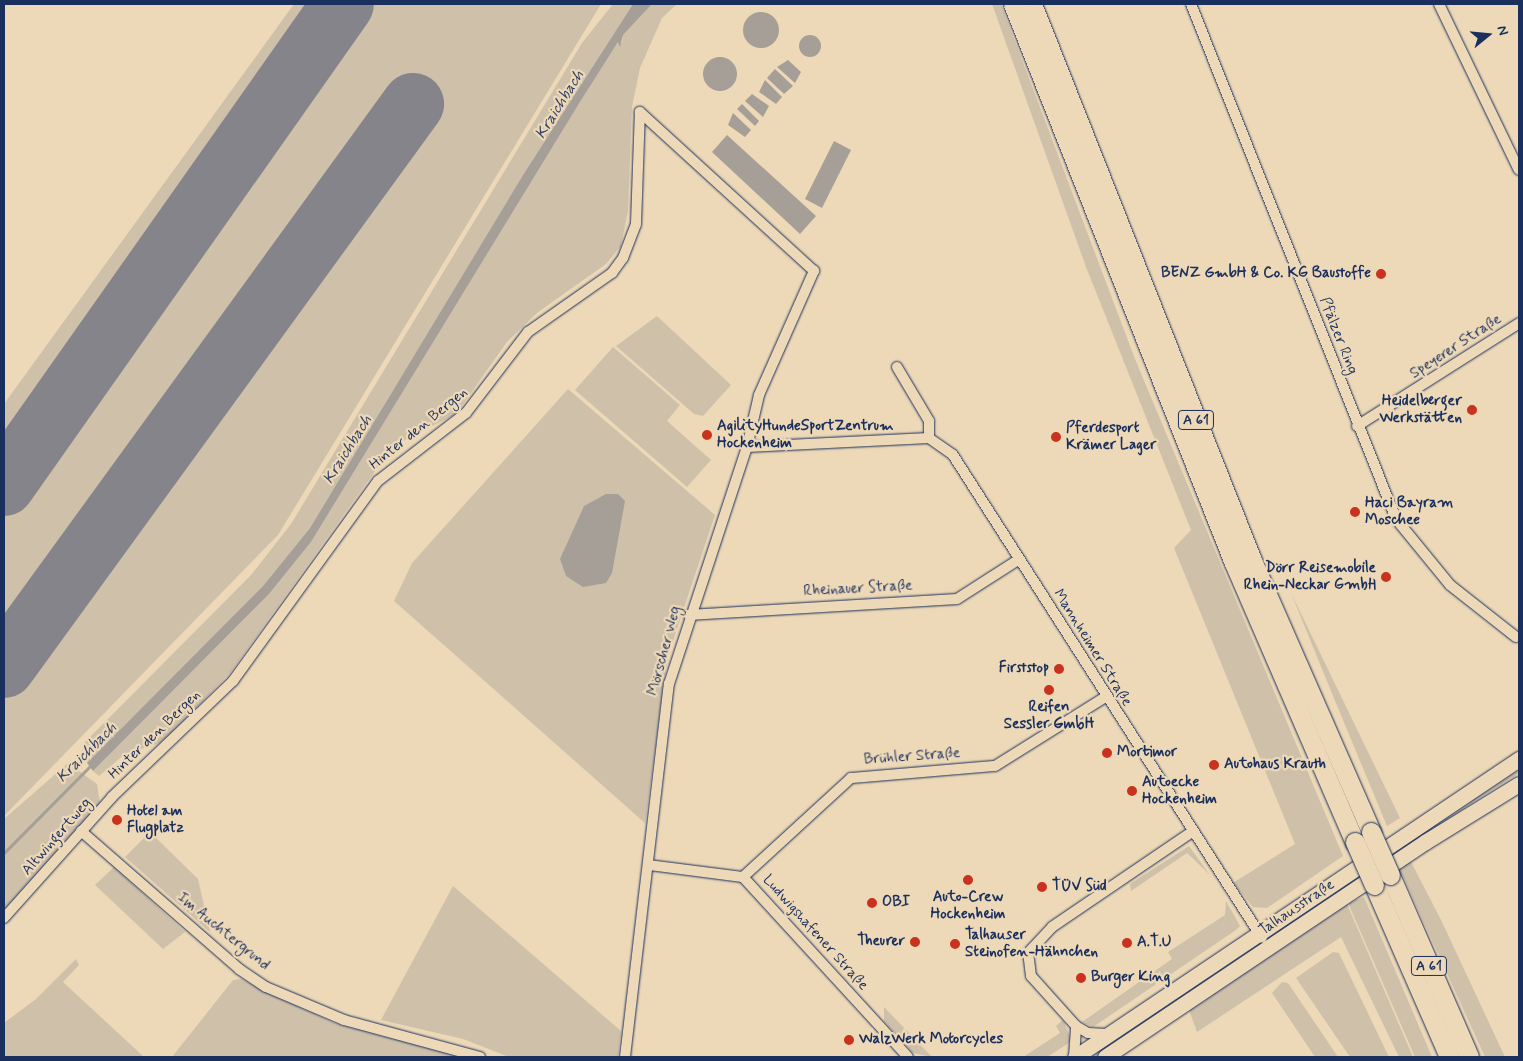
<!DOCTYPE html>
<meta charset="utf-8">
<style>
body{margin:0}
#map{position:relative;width:1523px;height:1061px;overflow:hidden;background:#edd9b7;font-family:Mynerve,sans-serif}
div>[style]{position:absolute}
.green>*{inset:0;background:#cfc0aa}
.water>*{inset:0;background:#a59f98}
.round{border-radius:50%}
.stream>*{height:2.5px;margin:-1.25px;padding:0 1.25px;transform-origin:1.25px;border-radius:1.25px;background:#a59f98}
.runway>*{height:62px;margin:-31px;padding:0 31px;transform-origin:31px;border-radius:31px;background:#84848a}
.roads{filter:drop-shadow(0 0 1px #1b2f5e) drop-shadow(0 0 1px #1b2f5e)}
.minor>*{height:10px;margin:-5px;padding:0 5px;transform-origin:5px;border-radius:5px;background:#edd9b7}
.secondary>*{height:15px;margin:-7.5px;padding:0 7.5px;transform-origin:7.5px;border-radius:7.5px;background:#edd9b7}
.motorway>*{height:19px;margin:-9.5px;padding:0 9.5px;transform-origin:9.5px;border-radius:9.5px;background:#edd9b7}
.bridges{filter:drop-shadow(0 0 1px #1b2f5e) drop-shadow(0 0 1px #1b2f5e)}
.motorway-bridge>*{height:19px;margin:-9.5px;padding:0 9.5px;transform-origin:9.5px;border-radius:9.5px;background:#edd9b7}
.dots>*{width:14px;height:14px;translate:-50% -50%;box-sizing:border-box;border:2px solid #edd9b7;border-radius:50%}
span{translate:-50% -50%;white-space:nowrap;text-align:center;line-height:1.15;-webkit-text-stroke:4.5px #edd9b7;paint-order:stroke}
.shield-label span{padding:1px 4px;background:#edd9b7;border:1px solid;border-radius:4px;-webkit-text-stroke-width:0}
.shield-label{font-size:14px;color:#1b2f5e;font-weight:700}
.poi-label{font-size:15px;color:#1b2f5e;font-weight:700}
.right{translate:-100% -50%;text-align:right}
.left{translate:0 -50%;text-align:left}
.street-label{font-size:15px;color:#1b2f5e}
.water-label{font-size:16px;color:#37456a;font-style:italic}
.frame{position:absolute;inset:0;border:5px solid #1b2f5e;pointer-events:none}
.north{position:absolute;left:1463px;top:10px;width:50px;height:50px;-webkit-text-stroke:4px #edd9b7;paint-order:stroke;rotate:73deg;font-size:14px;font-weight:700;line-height:20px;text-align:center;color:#1b2f5e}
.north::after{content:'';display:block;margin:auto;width:18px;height:22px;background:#1b2f5e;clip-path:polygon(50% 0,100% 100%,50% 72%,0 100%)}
</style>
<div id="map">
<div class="green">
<i style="clip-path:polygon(294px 4px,601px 4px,278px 535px,4px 816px,4px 404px)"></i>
<i style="clip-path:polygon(613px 4px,633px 4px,523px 175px,310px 528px,263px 586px,87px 763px,81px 753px,85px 742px,251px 575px,291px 524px,582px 43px)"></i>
<i style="clip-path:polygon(652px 4px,677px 4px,662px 18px,640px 68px,632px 107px,628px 211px,621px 246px,606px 264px,537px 313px,507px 342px,456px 414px,393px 446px,230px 673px,163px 742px,125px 754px,99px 776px,93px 771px,269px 594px,311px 542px,580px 102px,618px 42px,622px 43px,623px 35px)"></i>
<i style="clip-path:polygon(992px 4px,1001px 4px,1135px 359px,1343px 856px,1267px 908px,1253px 907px,1233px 883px,1295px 844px,1174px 548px,1191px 530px,1086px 267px)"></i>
<i style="clip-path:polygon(657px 316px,731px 385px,703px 416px,694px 414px,616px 346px)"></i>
<i style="clip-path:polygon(613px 347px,680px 405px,667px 421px,711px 460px,687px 487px,575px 390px)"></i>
<i style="clip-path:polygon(568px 389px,715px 515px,668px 656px,645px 823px,394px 601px,412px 563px)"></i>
<i style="clip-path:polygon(1291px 593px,1400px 818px,1387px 826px,1338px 708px)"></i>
<i style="clip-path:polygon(68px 763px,97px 784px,100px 804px,8px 910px,4px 906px,4px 819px)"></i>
<i style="clip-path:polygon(1517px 771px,1518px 774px,1451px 815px,1394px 857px,1392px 853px)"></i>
<i style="clip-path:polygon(150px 832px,198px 879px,210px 932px,125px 857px)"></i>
<i style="clip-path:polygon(1189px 846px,1210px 875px,1187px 853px,1131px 891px,1130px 884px)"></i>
<i style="clip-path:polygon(1407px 854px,1442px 922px,1505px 1057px,1485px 1057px,1396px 861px)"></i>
<i style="clip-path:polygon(114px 867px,185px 932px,163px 949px,95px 885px)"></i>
<i style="clip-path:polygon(1356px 877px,1358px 882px,1275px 935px,1274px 931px)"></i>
<i style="clip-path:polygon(453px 886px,621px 1031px,618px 1057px,509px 1057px,463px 1039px,381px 1020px)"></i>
<i style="clip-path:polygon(1364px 897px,1432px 1057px,1415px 1057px,1348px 903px)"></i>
<i style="clip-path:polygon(1226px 901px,1240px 926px,1236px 930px,1093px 1027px,1082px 1022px,1172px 959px,1168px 952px,1225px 915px)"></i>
<i style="clip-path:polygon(1347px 904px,1413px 1057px,1399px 1057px,1341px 937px,1197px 1032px,1189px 1010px)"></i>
<i style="clip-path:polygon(1333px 952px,1339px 953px,1389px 1057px,1350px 1057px,1296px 978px)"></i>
<i style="clip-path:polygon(76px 959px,79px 965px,63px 982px,144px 1057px,4px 1057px,4px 1023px,36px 999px)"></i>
<i style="clip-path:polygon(1212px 973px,1204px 986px,1097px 1057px,1088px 1057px)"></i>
<i style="clip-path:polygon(241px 979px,334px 1023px,464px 1057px,172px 1057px,233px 980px)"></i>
<i style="clip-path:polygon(1282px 982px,1288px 983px,1338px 1057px,1315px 1057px,1272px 993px)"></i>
<i style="clip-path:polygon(884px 1007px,932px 1057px,913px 1053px,884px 1021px)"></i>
<i style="clip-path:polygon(1063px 1020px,1072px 1041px,1047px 1057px,1023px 1057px,1060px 1033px,1056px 1026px)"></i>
</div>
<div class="water">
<i style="clip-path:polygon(633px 4px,652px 4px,623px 35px,620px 47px,618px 42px,580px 102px,311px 542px,269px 594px,93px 771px,87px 763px,263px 586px,310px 528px,523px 175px)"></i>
<i class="round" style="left:743px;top:12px;width:36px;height:36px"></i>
<i class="round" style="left:799px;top:35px;width:22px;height:22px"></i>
<i class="round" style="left:703px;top:57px;width:34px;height:34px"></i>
<i style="clip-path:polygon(788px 60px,801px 72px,795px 83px,777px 67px)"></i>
<i style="clip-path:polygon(775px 69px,793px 86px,784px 94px,767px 78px)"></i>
<i style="clip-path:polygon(765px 80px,782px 97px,776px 104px,759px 92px)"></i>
<i style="clip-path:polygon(752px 94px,769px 106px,763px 117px,745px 101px)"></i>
<i style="clip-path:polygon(742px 104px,759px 121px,755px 126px,737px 109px)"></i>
<i style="clip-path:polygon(733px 113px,751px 130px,745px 137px,728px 125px)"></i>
<i style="clip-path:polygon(727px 135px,816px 216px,800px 234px,712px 152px)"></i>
<i style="clip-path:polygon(834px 141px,851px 150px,822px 208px,805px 199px)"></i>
<i style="clip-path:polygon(606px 494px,618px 494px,625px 501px,612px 573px,606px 583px,583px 587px,566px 576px,560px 559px,584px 506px)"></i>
</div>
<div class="stream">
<i style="left:4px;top:853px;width:124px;rotate:-45.3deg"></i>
</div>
<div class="runway">
<i style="left:4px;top:485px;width:588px;rotate:-54.82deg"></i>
<i style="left:4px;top:667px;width:696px;rotate:-54deg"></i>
</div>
<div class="roads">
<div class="minor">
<i style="left:1191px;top:4px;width:554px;rotate:68.29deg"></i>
<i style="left:1396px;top:519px;width:85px;rotate:50.7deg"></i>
<i style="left:1450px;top:585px;width:84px;rotate:38.2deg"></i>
<i style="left:1439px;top:4px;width:184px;rotate:64.3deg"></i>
<i style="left:897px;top:367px;width:63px;rotate:59.3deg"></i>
<i style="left:929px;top:421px;width:17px;rotate:90deg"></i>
<i style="left:929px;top:438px;width:29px;rotate:35deg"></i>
<i style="left:953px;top:455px;width:573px;rotate:57.39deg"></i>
<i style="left:1357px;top:426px;width:192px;rotate:-32.4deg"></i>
<i style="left:747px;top:447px;width:182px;rotate:-2.8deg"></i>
<i style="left:689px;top:615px;width:268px;rotate:-3.4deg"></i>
<i style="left:957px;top:599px;width:72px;rotate:-32.6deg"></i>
<i style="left:81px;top:831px;width:210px;rotate:41.1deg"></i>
<i style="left:239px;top:969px;width:32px;rotate:34deg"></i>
<i style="left:266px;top:987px;width:85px;rotate:22.9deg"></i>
<i style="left:344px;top:1020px;width:141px;rotate:15.2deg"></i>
<i style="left:649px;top:865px;width:95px;rotate:7.3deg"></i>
<i style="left:743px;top:877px;width:244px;rotate:47.5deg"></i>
<i style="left:743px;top:877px;width:147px;rotate:-42.5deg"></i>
<i style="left:851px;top:778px;width:144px;rotate:-4.8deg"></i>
<i style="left:995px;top:766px;width:128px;rotate:-32deg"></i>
<i style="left:4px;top:918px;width:162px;rotate:-48.2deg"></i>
<i style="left:112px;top:797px;width:168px;rotate:-43.8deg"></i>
<i style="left:233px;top:681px;width:247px;rotate:-54.1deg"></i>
<i style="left:378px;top:481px;width:111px;rotate:-37.7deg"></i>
<i style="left:466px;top:413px;width:102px;rotate:-52.6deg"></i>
<i style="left:528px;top:332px;width:103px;rotate:-35.1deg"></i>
<i style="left:612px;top:273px;width:19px;rotate:-54deg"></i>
<i style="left:623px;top:258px;width:36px;rotate:-69deg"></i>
<i style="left:636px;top:224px;width:112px;rotate:-88deg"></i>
<i style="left:1107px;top:1034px;width:19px;rotate:-177deg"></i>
<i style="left:1088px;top:1033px;width:14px;rotate:-150deg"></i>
<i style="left:1076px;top:1026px;width:67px;rotate:-132deg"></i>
<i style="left:1031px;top:976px;width:23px;rotate:-97deg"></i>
<i style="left:1028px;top:953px;width:35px;rotate:-47deg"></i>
<i style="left:1052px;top:927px;width:169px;rotate:-34.2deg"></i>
<i style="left:625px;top:1057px;width:376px;rotate:-83.3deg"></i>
<i style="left:669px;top:684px;width:250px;rotate:-71.8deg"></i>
<i style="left:747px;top:447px;width:53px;rotate:-77deg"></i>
<i style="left:759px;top:395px;width:136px;rotate:-66.1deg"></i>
<i style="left:814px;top:271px;width:236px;rotate:-137.6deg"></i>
<i style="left:1074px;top:1057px;width:31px;rotate:-86deg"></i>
</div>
<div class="secondary">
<i style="left:1075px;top:1057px;width:535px;rotate:-33.87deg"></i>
<i style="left:1105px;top:1057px;width:386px;rotate:-33.9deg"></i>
<i style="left:1425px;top:842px;width:110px;rotate:-31.7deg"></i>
</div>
<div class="motorway">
<i style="left:1013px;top:4px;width:601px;rotate:68.43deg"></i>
<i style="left:1234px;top:563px;width:304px;rotate:66.6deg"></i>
<i style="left:1032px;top:4px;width:596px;rotate:68.43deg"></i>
<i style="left:1251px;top:558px;width:299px;rotate:66.3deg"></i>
<i style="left:1390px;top:875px;width:198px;rotate:66.5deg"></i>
<i style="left:1374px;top:885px;width:188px;rotate:66.4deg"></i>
</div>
</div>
<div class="bridges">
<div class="motorway-bridge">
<i style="left:1371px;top:832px;width:47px;rotate:66.2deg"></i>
<i style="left:1355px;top:842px;width:47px;rotate:66.2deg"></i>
</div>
</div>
<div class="dots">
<i style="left:1381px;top:274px;background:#c8321e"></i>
<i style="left:1472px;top:410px;background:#c8321e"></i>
<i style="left:707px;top:435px;background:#c8321e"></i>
<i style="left:1056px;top:437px;background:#c8321e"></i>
<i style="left:1355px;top:512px;background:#c8321e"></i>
<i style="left:1386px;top:577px;background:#c8321e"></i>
<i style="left:1059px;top:669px;background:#c8321e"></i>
<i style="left:1049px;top:690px;background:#c8321e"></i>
<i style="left:1107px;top:753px;background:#c8321e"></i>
<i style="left:1214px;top:765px;background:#c8321e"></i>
<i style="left:1132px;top:791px;background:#c8321e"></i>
<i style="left:117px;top:820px;background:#c8321e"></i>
<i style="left:968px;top:880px;background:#c8321e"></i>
<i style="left:1042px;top:887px;background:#c8321e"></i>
<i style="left:872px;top:903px;background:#c8321e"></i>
<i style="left:915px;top:942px;background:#c8321e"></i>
<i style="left:1127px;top:943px;background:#c8321e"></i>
<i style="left:955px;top:944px;background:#c8321e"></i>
<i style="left:1081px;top:978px;background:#c8321e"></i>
<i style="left:849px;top:1040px;background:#c8321e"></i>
</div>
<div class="shield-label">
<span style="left:1196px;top:420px">A 61</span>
<span style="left:1429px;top:966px">A 61</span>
</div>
<div class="poi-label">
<span class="right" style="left:1371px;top:274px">BENZ GmbH &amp; Co. KG Baustoffe</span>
<span class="right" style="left:1462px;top:410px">Heidelberger<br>Werkstätten</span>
<span class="left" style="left:717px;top:435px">AgilityHundeSportZentrum<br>Hockenheim</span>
<span class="left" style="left:1066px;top:437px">Pferdesport<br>Krämer Lager</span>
<span class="left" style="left:1365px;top:512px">Haci Bayram<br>Moschee</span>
<span class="right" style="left:1376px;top:577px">Dörr Reisemobile<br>Rhein-Neckar GmbH</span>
<span class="right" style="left:1049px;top:669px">Firststop</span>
<span style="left:1049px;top:716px">Reifen<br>Sessler GmbH</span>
<span class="left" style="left:1117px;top:753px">Mortimor</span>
<span class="left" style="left:1224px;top:765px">Autohaus Krauth</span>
<span class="left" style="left:1142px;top:791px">Autoecke<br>Hockenheim</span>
<span class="left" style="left:127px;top:820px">Hotel am<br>Flugplatz</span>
<span class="left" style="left:1052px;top:887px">TÜV Süd</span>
<span style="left:968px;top:906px">Auto-Crew<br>Hockenheim</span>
<span class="left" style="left:882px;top:903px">OBI</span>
<span class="left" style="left:965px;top:944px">Talhauser<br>Steinofen-Hähnchen</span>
<span class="right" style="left:905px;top:942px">Theurer</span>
<span class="left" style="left:1137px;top:943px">A.T.U</span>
<span class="left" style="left:1091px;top:978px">Burger King</span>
<span class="left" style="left:859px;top:1040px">WalzWerk Motorcycles</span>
</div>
<div class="street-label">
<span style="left:1338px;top:336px;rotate:69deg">Pfälzer Ring</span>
<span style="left:1456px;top:347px;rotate:-33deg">Speyerer Straße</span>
<span style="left:419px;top:429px;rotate:-39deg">Hinter den Bergen</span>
<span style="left:858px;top:589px;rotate:-3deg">Rheinauer Straße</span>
<span style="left:1092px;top:648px;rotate:58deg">Mannheimer Straße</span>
<span style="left:665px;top:651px;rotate:-75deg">Mörscher Weg</span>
<span style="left:155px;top:735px;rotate:-44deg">Hinter den Bergen</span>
<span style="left:912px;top:757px;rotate:-4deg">Brühler Straße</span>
<span style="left:57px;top:837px;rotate:-49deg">Altwingertweg</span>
<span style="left:1297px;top:908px;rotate:-34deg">Talhausstraße</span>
<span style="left:223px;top:932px;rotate:39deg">Im Auchtergrund</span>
<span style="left:815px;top:933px;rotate:48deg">Ludwigshafener Straße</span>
</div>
<div class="water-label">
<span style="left:560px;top:105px;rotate:-58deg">Kraichbach</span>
<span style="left:348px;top:450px;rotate:-58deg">Kraichbach</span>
<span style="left:87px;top:753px;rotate:-45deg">Kraichbach</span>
</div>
<div class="frame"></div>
<div class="north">N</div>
</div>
